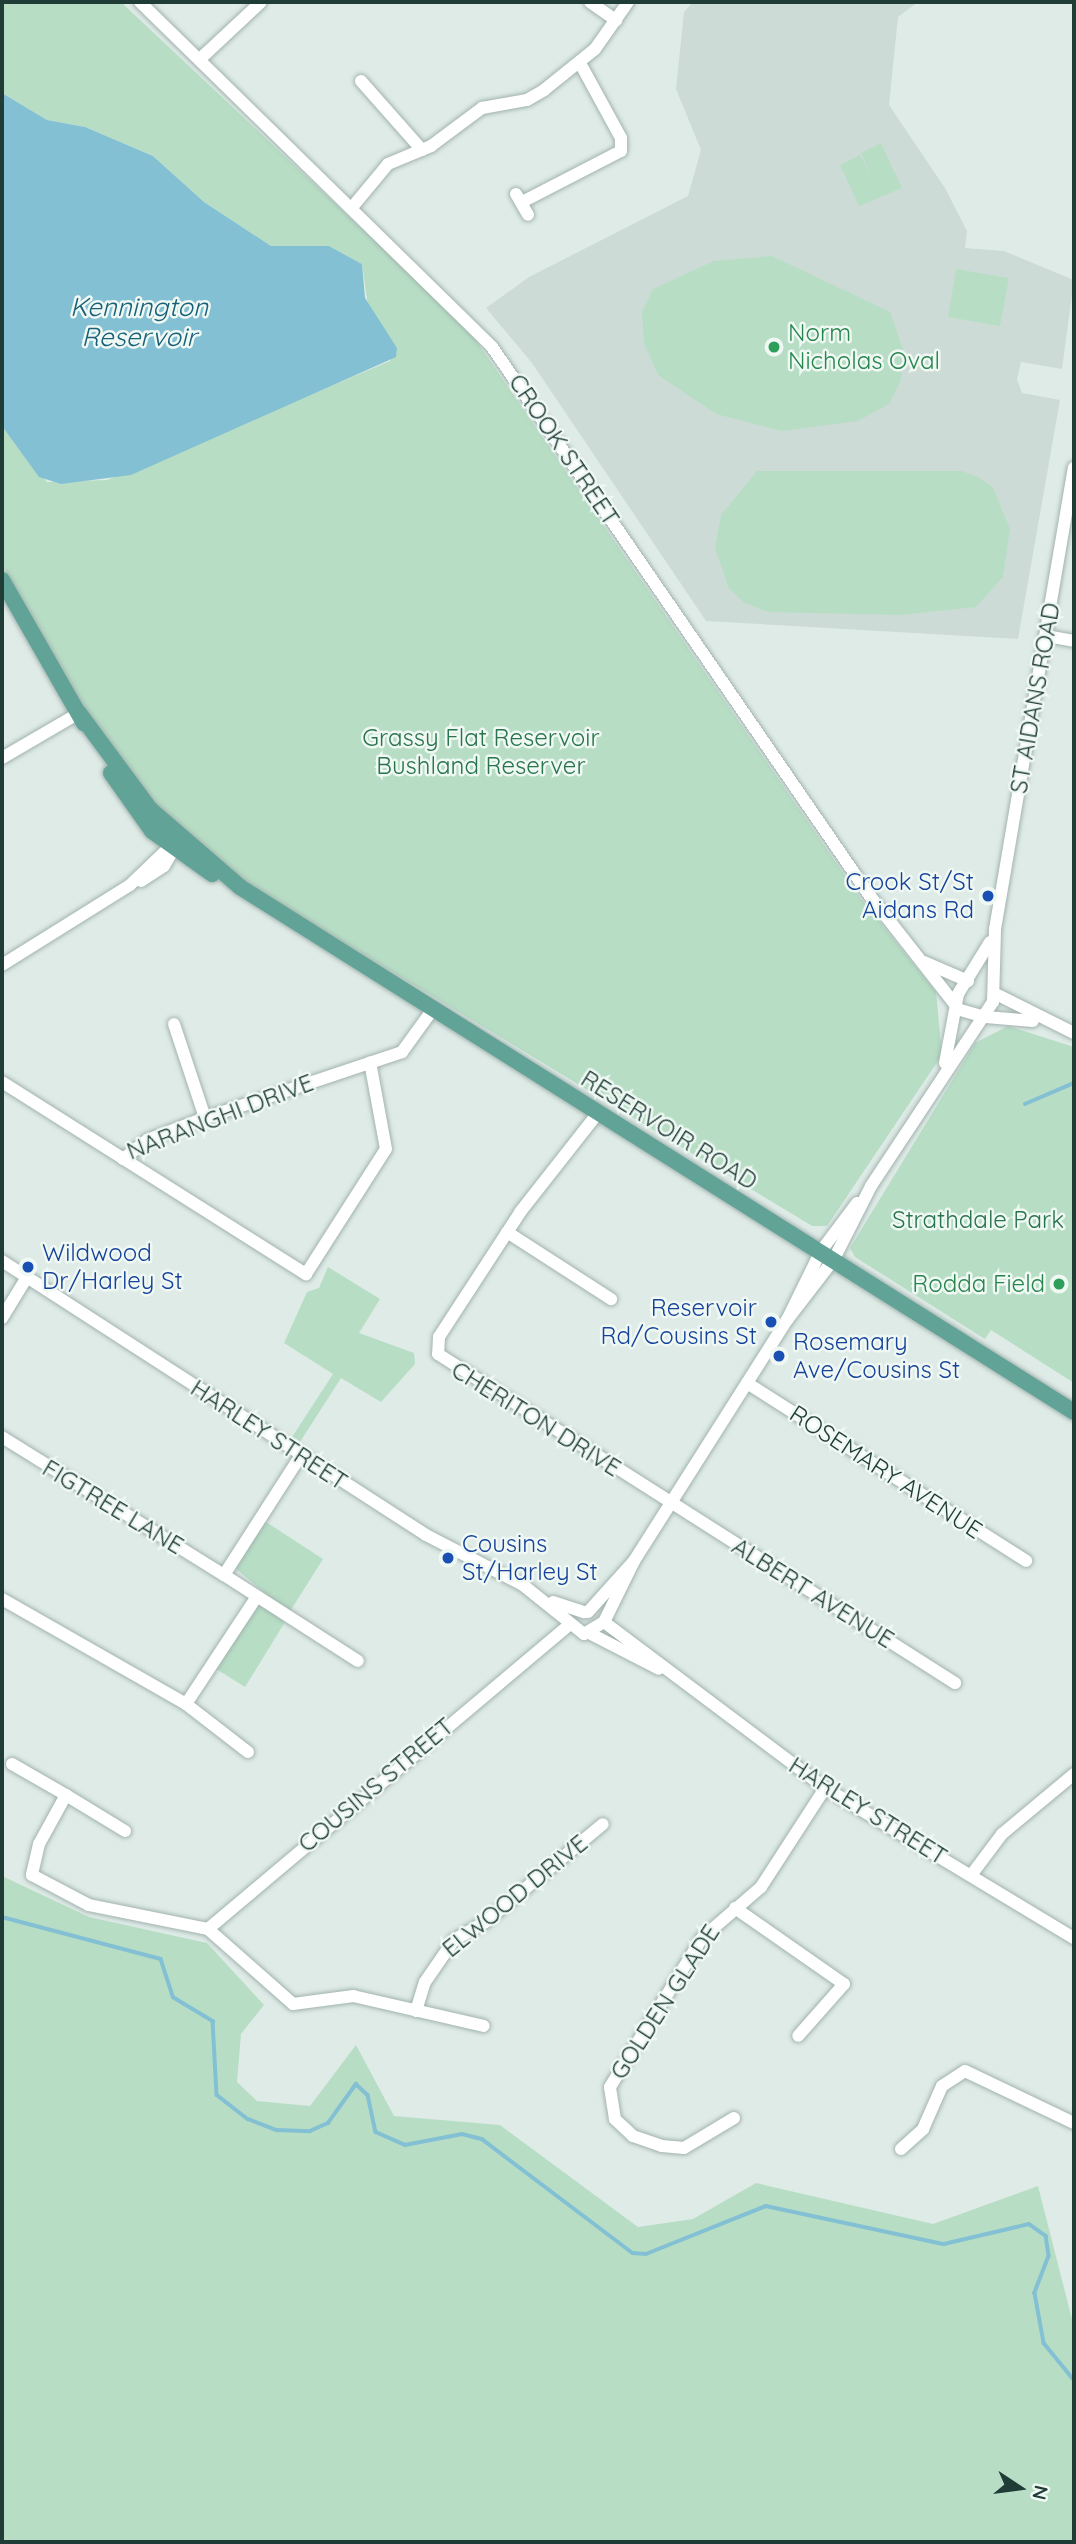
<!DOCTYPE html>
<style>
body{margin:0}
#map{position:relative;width:1076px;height:2544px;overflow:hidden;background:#dfebe7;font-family:Quicksand,sans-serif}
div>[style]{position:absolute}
.built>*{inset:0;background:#cddbd6}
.green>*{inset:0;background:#b7dec5}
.water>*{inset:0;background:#84c0d3}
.stream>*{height:3.5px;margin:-1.75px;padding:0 1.75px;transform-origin:1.75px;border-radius:1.75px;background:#84c0d3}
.roads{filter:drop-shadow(0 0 2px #a2b3af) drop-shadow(0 0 2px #a2b3af)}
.minor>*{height:12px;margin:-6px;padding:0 6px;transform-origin:6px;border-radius:6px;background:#fff}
.major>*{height:16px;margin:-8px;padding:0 8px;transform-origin:8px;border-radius:8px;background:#62a398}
.dots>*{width:19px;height:19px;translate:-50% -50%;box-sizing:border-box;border:4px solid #f0f8f4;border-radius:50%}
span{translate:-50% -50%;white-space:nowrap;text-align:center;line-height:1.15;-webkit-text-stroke:5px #f0f8f4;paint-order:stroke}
.leisure-label{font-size:24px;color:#27864d}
.left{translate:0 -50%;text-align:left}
.right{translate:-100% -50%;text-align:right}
.street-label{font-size:24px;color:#1f3c37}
.park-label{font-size:24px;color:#28744c}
.transit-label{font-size:24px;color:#164399}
.water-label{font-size:26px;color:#17617a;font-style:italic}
.frame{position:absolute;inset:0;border:4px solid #1f3c37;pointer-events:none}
.north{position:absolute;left:985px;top:2453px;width:70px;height:70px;-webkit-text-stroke:5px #f0f8f4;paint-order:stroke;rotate:103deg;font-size:19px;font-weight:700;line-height:28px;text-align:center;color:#1f3c37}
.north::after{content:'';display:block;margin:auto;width:24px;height:32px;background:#1f3c37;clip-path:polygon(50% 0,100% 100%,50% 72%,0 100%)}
</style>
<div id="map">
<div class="built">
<i style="clip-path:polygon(693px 2px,918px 2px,898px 17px,889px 105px,945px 188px,967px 231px,965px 248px,1004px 251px,1074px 280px,1062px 369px,1021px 362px,1017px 379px,1022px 393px,1060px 400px,1018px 639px,706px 621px,532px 363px,486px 308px,529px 277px,688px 196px,701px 150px,676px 89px,684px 12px)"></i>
</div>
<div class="green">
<i style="clip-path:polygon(2px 2px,121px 2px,468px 329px,861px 899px,936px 992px,942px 1055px,827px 1226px,812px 1226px,269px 897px,181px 834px,105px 742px,2px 565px,2px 426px,47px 482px,107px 480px,390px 361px,397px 348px,368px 306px,362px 264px,329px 246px,271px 246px,204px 202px,153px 156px,85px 127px,47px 120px,2px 93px)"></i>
<i style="clip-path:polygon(881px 143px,902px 188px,859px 206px,840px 165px,860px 155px,871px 175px,861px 153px)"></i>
<i style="clip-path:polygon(772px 256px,890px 312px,904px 352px,901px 380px,889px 404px,858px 421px,781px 431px,716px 414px,658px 375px,644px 343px,642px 312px,653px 289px,714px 261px)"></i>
<i style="clip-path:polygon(956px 269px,1009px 278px,1000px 326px,948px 317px)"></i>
<i style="clip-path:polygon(757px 471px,962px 471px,978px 477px,993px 487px,1010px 529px,1003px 577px,976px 607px,900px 615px,768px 612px,745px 603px,729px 589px,715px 548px,721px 515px)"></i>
<i style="clip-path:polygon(1008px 1026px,1074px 1047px,1074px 1383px,991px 1330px,985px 1339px,855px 1257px,850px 1248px,975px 1043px)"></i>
<i style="clip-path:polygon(328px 1267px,380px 1299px,359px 1333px,414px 1353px,415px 1364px,381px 1402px,341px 1378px,300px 1442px,292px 1437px,333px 1374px,284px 1343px,307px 1292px,319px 1288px)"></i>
<i style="clip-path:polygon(263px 1520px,323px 1559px,289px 1613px,236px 1569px)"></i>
<i style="clip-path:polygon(255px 1602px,285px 1622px,245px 1687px,213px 1667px)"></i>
<i style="clip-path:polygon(2px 1876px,89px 1917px,207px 1943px,264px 2005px,241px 2034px,237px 2082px,257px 2101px,310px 2106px,356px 2045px,394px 2116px,500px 2125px,638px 2227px,693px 2219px,756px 2183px,933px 2224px,1038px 2186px,1074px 2327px,1074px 2542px,2px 2542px)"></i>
</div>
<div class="water">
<i style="clip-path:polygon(2px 93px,47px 120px,85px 127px,153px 156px,204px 202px,271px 246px,329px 246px,362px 264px,365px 298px,397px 348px,396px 357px,131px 475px,61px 484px,39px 477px,2px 426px)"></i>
</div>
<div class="stream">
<i style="left:1025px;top:1104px;width:53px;rotate:-23.2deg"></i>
<i style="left:2px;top:1917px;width:164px;rotate:14.8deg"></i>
<i style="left:161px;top:1959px;width:40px;rotate:72deg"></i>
<i style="left:173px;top:1997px;width:47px;rotate:31deg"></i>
<i style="left:213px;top:2021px;width:74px;rotate:86.9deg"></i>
<i style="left:217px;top:2095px;width:39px;rotate:38deg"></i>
<i style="left:248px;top:2119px;width:31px;rotate:21deg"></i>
<i style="left:277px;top:2130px;width:33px;rotate:2deg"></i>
<i style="left:310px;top:2131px;width:20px;rotate:-24deg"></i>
<i style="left:328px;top:2123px;width:48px;rotate:-54.3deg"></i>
<i style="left:356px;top:2084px;width:16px;rotate:43deg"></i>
<i style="left:368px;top:2095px;width:38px;rotate:78deg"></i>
<i style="left:376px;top:2132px;width:32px;rotate:24deg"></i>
<i style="left:405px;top:2145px;width:58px;rotate:-10.9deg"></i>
<i style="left:462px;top:2134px;width:21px;rotate:14deg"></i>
<i style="left:482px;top:2139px;width:189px;rotate:37.1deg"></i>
<i style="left:633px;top:2253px;width:13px;rotate:4deg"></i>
<i style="left:646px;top:2254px;width:129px;rotate:-21.8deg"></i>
<i style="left:766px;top:2206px;width:182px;rotate:12.1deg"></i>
<i style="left:944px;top:2244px;width:87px;rotate:-13.2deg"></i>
<i style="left:1029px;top:2224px;width:21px;rotate:35deg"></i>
<i style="left:1046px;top:2236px;width:20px;rotate:81deg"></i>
<i style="left:1049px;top:2256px;width:40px;rotate:111deg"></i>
<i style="left:1035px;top:2293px;width:51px;rotate:79.8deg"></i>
<i style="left:1044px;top:2343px;width:48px;rotate:51deg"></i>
</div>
<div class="roads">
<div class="minor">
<i style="left:140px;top:2px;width:493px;rotate:44.4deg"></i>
<i style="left:492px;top:347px;width:667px;rotate:55.45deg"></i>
<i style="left:870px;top:896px;width:141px;rotate:51.9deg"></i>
<i style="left:590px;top:2px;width:32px;rotate:35deg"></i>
<i style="left:200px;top:59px;width:83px;rotate:-43.1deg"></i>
<i style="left:361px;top:81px;width:92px;rotate:48.5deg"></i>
<i style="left:516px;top:194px;width:24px;rotate:60deg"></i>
<i style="left:524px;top:201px;width:109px;rotate:-27.3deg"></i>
<i style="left:621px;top:151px;width:13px;rotate:-90deg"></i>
<i style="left:621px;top:138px;width:85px;rotate:-118.7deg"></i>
<i style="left:354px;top:205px;width:53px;rotate:-50.3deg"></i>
<i style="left:388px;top:164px;width:47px;rotate:-22.7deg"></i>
<i style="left:431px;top:146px;width:64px;rotate:-36.7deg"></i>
<i style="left:482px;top:108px;width:46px;rotate:-10.1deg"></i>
<i style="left:527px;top:100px;width:20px;rotate:-30deg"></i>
<i style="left:544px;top:90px;width:65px;rotate:-38.8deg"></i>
<i style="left:595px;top:49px;width:57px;rotate:-54.9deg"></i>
<i style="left:1046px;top:636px;width:28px;rotate:10deg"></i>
<i style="left:2px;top:758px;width:89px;rotate:-30.3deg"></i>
<i style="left:141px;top:881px;width:27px;rotate:-33deg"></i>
<i style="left:164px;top:866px;width:30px;rotate:-60deg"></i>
<i style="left:924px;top:962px;width:48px;rotate:23.4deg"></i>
<i style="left:2px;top:965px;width:151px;rotate:-32deg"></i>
<i style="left:130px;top:885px;width:65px;rotate:-43.8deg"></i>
<i style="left:994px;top:993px;width:89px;rotate:26.6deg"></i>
<i style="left:957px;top:1009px;width:29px;rotate:16deg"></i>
<i style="left:986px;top:1017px;width:47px;rotate:4.9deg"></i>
<i style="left:174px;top:1024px;width:99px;rotate:71.7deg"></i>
<i style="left:945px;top:1063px;width:70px;rotate:-79.3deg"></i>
<i style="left:958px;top:994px;width:61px;rotate:-58.4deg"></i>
<i style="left:2px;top:1082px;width:360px;rotate:32.3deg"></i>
<i style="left:306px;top:1274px;width:148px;rotate:-57.4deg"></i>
<i style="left:386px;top:1149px;width:88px;rotate:-100.4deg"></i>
<i style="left:598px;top:1113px;width:125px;rotate:128.2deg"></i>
<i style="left:521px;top:1211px;width:150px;rotate:123.1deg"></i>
<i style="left:439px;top:1337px;width:17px;rotate:93deg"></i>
<i style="left:438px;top:1354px;width:613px;rotate:32.47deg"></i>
<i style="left:123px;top:1159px;width:31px;rotate:-38deg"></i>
<i style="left:147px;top:1140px;width:62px;rotate:-20.8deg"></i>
<i style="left:205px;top:1118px;width:208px;rotate:-18.5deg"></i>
<i style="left:402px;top:1052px;width:53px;rotate:-54.2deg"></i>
<i style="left:507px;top:1232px;width:124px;rotate:32.8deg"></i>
<i style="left:2px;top:1261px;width:505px;rotate:32.87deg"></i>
<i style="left:426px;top:1535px;width:109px;rotate:27.3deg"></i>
<i style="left:523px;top:1585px;width:78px;rotate:38.8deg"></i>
<i style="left:584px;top:1634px;width:23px;rotate:-31deg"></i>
<i style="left:604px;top:1622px;width:68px;rotate:-63.8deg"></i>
<i style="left:2px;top:1318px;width:48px;rotate:-58.6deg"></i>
<i style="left:787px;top:1320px;width:77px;rotate:-52.4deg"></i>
<i style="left:834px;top:1259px;width:82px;rotate:-63.1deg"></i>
<i style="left:871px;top:1186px;width:221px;rotate:-56.5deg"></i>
<i style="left:993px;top:1002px;width:73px;rotate:-88.4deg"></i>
<i style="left:995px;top:929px;width:468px;rotate:-80.3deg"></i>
<i style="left:747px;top:1383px;width:331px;rotate:32.5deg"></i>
<i style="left:2px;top:1437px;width:261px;rotate:31.9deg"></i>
<i style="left:224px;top:1575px;width:143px;rotate:-57.3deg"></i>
<i style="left:224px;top:1575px;width:159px;rotate:32.7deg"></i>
<i style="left:2px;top:1599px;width:212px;rotate:29.7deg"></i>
<i style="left:553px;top:1602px;width:33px;rotate:18deg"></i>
<i style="left:588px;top:1612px;width:69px;rotate:-48deg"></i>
<i style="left:634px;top:1561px;width:285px;rotate:-57.6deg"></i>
<i style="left:787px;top:1320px;width:77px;rotate:-63.8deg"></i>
<i style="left:821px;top:1251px;width:60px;rotate:-53.1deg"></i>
<i style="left:604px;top:1622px;width:276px;rotate:36.9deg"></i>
<i style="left:825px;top:1788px;width:291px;rotate:31.1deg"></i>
<i style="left:591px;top:1634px;width:76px;rotate:27.2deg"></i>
<i style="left:248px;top:1752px;width:78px;rotate:-142.3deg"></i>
<i style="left:186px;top:1704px;width:127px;rotate:-56.6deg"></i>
<i style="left:12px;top:1764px;width:62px;rotate:29.9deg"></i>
<i style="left:125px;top:1831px;width:69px;rotate:-148.6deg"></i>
<i style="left:66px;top:1795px;width:56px;rotate:118.9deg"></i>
<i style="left:39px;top:1844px;width:32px;rotate:103deg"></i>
<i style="left:32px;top:1875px;width:64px;rotate:27.8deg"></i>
<i style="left:89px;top:1905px;width:121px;rotate:11.4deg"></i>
<i style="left:972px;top:1874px;width:50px;rotate:-53.1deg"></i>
<i style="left:1002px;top:1834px;width:94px;rotate:-39.8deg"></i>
<i style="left:735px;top:1908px;width:133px;rotate:34.9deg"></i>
<i style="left:844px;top:1984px;width:69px;rotate:131.5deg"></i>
<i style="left:208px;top:1929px;width:473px;rotate:-40.1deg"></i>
<i style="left:208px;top:1929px;width:113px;rotate:41.4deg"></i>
<i style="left:293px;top:2004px;width:61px;rotate:-7.6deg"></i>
<i style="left:353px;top:1996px;width:134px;rotate:12.9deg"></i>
<i style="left:416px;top:2011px;width:30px;rotate:-73deg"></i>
<i style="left:425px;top:1982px;width:51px;rotate:-55.4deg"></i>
<i style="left:454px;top:1940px;width:36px;rotate:-30deg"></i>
<i style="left:485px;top:1922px;width:153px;rotate:-39.7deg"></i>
<i style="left:734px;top:2118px;width:58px;rotate:149deg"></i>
<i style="left:684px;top:2148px;width:22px;rotate:-175deg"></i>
<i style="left:662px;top:2146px;width:31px;rotate:-161deg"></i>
<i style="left:633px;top:2136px;width:25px;rotate:-137deg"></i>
<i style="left:615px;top:2119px;width:32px;rotate:-99deg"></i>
<i style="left:610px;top:2087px;width:175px;rotate:-58.3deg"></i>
<i style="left:702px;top:1938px;width:78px;rotate:-40.8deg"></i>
<i style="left:761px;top:1887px;width:118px;rotate:-57.1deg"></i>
<i style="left:901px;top:2149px;width:30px;rotate:-42deg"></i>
<i style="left:923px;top:2129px;width:47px;rotate:-66.2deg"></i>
<i style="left:942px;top:2086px;width:27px;rotate:-33deg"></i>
<i style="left:965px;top:2071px;width:121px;rotate:25.5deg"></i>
</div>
<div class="major">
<i style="left:2px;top:580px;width:165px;rotate:60.2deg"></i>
<i style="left:79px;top:713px;width:119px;rotate:53.5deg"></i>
<i style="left:150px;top:809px;width:119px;rotate:40.9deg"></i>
<i style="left:240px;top:887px;width:985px;rotate:32.19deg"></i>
<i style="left:111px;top:773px;width:71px;rotate:54.7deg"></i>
<i style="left:152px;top:831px;width:74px;rotate:35.6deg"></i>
</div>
</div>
<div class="dots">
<i style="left:774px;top:347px;background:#2e9e5b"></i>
<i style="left:988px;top:896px;background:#1a4fb4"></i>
<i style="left:28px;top:1267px;background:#1a4fb4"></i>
<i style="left:1059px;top:1284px;background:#2e9e5b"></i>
<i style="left:771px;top:1322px;background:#1a4fb4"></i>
<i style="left:779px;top:1356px;background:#1a4fb4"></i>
<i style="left:448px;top:1558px;background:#1a4fb4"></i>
</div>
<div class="leisure-label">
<span class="left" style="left:788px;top:347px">Norm<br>Nicholas Oval</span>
<span class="right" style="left:1045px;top:1284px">Rodda Field</span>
</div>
<div class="street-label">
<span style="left:564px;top:450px;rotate:56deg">CROOK STREET</span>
<span style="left:1035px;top:698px;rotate:-80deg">ST AIDANS ROAD</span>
<span style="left:220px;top:1117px;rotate:-21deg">NARANGHI DRIVE</span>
<span style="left:669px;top:1130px;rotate:32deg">RESERVOIR ROAD</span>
<span style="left:536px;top:1419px;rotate:32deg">CHERITON DRIVE</span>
<span style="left:269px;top:1435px;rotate:33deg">HARLEY STREET</span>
<span style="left:886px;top:1472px;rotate:33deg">ROSEMARY AVENUE</span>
<span style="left:113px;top:1507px;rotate:31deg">FIGTREE LANE</span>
<span style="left:813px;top:1593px;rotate:32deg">ALBERT AVENUE</span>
<span style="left:376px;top:1785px;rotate:-40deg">COUSINS STREET</span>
<span style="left:868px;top:1811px;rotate:32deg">HARLEY STREET</span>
<span style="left:515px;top:1896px;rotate:-39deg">ELWOOD DRIVE</span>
<span style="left:665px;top:2002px;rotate:-57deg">GOLDEN GLADE</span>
</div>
<div class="park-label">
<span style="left:481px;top:752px">Grassy Flat Reservoir<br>Bushland Reserver</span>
<span style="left:978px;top:1220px">Strathdale Park</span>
</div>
<div class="transit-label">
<span class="right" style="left:974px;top:896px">Crook St/St<br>Aidans Rd</span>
<span class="left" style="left:42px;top:1267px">Wildwood<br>Dr/Harley St</span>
<span class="right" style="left:757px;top:1322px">Reservoir<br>Rd/Cousins St</span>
<span class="left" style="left:793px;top:1356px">Rosemary<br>Ave/Cousins St</span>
<span class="left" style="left:462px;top:1558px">Cousins<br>St/Harley St</span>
</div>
<div class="water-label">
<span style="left:139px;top:322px">Kennington<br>Reservoir</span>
</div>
<div class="frame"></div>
<div class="north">N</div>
</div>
